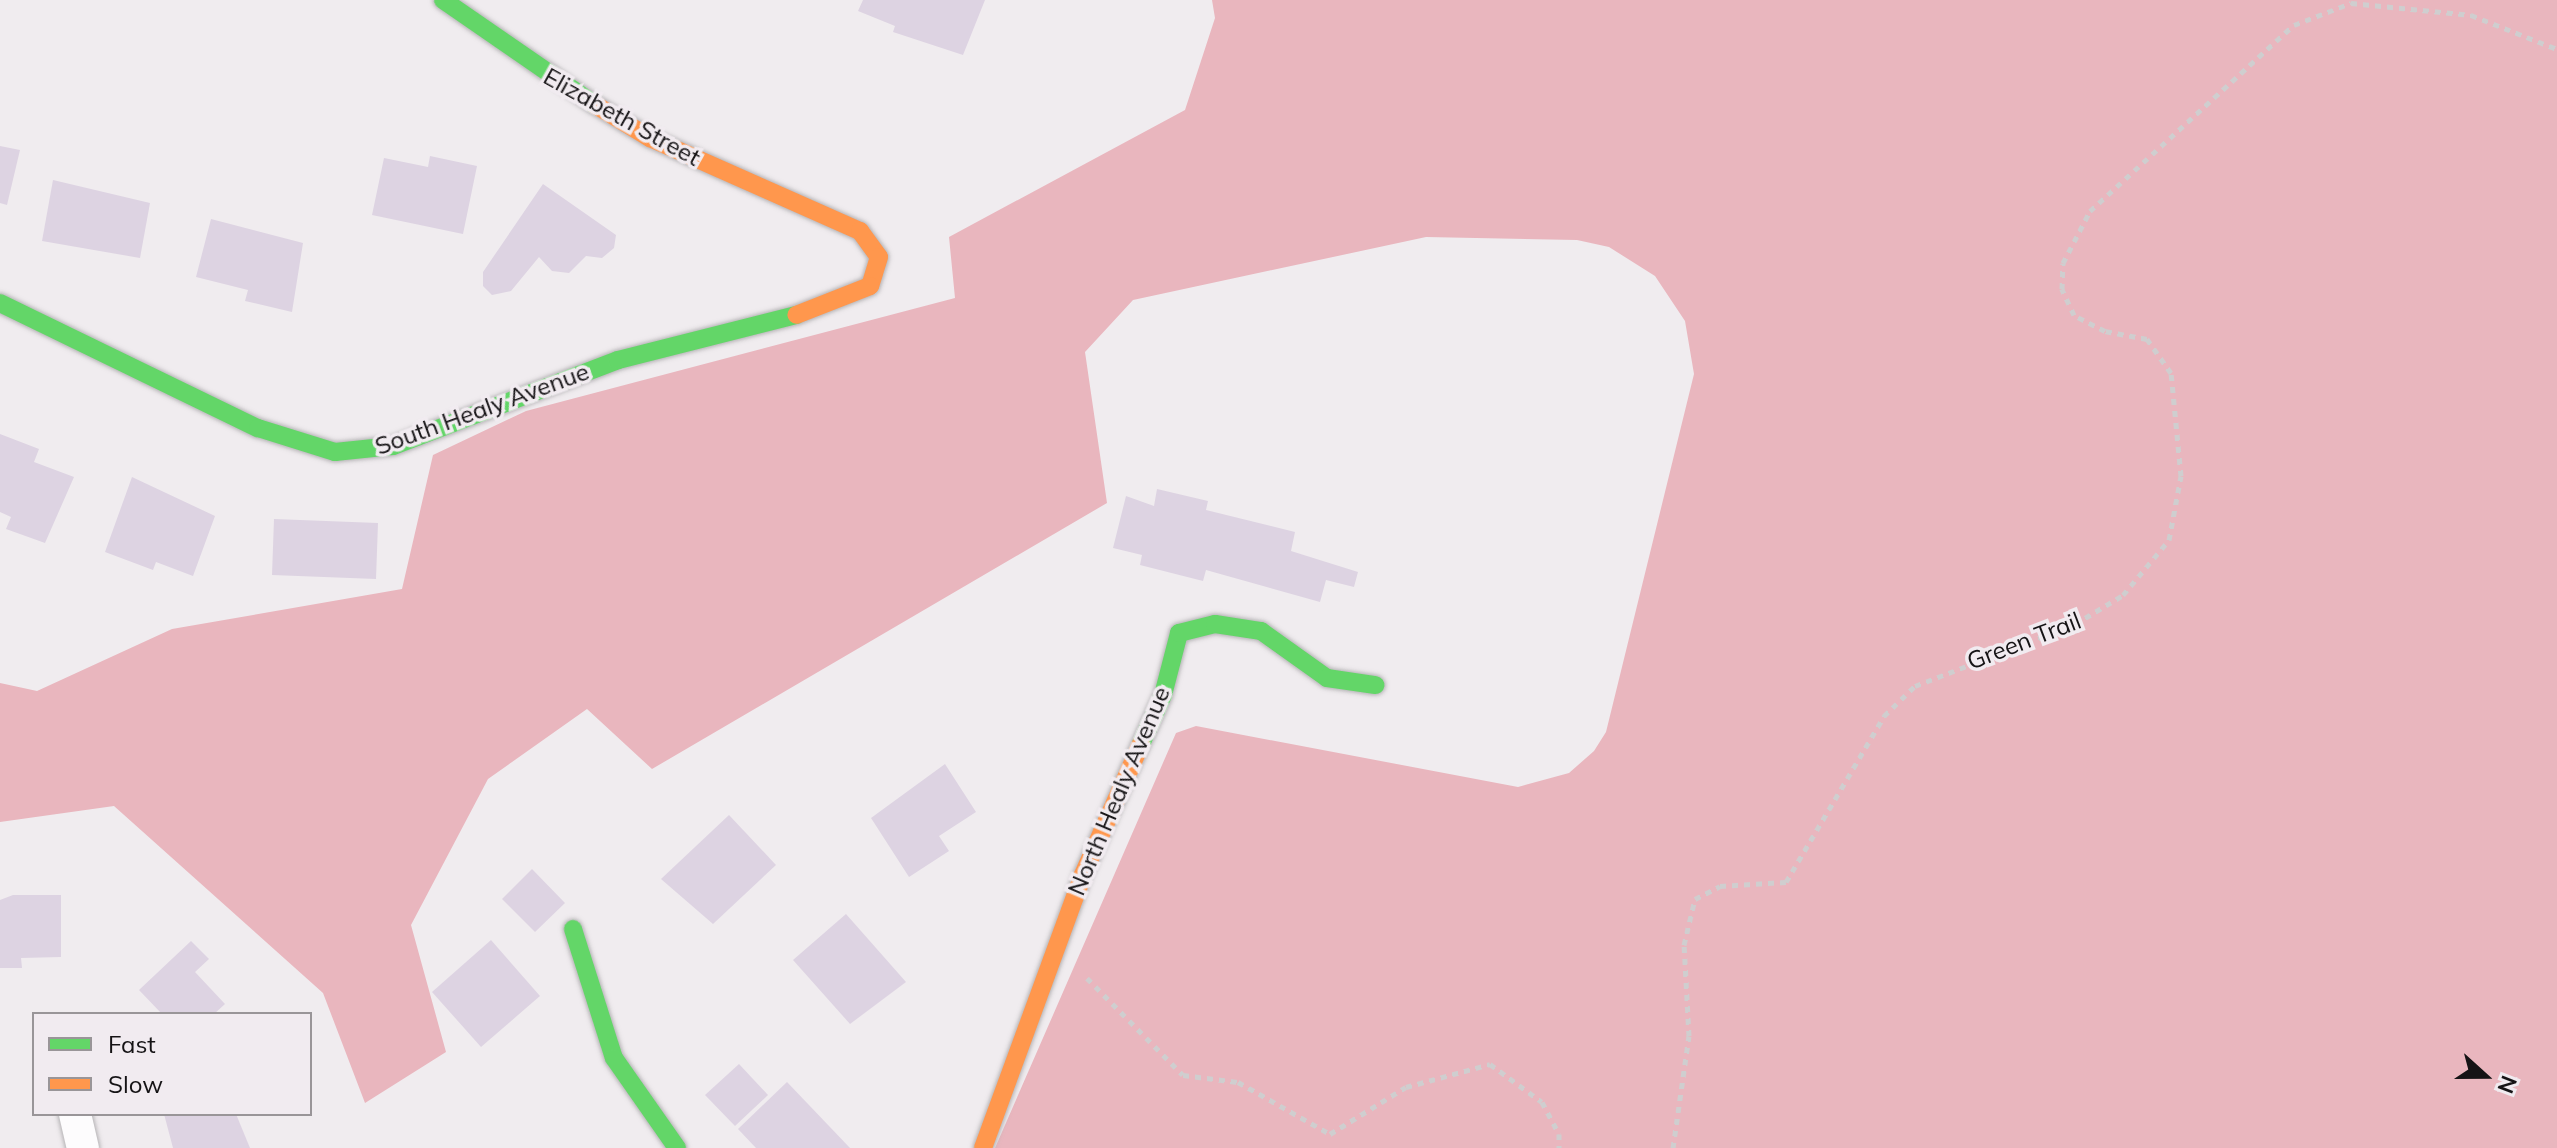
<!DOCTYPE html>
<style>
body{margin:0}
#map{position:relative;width:2557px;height:1148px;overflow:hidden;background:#f0ecef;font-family:Mulish,sans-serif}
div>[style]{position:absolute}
.forest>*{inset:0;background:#e9b6be}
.building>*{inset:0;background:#ddd3e2}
.path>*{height:5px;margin-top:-2.5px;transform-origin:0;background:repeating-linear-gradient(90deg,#cfcecf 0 6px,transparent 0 12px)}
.roads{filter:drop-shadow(0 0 2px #b6b4b6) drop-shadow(0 0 2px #b6b4b6)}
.street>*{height:32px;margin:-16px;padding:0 16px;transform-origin:16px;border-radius:16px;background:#fdfcfd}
.fast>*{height:18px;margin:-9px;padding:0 9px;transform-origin:9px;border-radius:9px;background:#63d668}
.slow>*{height:18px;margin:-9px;padding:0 9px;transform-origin:9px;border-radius:9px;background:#ff974d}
span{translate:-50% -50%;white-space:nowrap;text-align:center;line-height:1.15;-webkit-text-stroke:7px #f1ebf0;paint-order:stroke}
.street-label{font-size:24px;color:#151315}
.legend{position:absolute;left:32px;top:1012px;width:280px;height:104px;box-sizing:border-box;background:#f1ebf0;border:2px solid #999598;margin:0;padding:10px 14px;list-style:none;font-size:24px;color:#151315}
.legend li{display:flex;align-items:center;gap:16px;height:40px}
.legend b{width:40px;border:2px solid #999598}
.north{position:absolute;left:2445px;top:1036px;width:80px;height:80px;-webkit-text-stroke:6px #f1ebf0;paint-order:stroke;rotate:111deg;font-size:22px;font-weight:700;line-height:32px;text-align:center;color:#151315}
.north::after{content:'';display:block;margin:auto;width:28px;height:36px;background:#151315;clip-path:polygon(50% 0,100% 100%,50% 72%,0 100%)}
</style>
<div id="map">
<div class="forest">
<i style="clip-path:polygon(1212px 0,2557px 0,2557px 1148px,995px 1148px,1176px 733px,1196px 726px,1518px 787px,1569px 773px,1594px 751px,1606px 732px,1694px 374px,1685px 321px,1655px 276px,1609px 247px,1577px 240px,1426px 237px,1133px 300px,1085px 352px,1107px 503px,652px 769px,587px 709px,488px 779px,411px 925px,446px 1052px,365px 1103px,323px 993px,114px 806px,0 822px,0 683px,37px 691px,172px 629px,402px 589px,433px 455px,526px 411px,955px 298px,949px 237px,1185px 110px,1215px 18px)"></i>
</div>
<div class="building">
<i style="clip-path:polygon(863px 0,985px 0,963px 55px,893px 32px,895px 26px,858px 11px)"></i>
<i style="clip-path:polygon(0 146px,20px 150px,7px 205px,0 203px)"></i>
<i style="clip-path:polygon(430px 156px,477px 166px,463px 234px,372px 215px,384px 158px,428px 167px)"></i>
<i style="clip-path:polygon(53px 180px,150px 203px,140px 258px,42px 241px)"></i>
<i style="clip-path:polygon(543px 184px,616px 235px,614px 248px,602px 258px,586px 256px,569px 273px,552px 271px,539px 257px,511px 291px,492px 295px,483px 286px,483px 272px)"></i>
<i style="clip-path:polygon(211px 219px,303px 243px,292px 312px,245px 301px,248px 290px,196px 277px)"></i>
<i style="clip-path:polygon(0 434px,39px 449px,34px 462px,74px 477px,45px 543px,6px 529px,11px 517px,0 512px)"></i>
<i style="clip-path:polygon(132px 477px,215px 516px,193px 576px,156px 562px,153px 570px,105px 552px)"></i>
<i style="clip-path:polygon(1157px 489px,1208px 501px,1206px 510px,1295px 532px,1291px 551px,1358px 572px,1354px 587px,1326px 580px,1320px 602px,1206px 570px,1203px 581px,1140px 565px,1142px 555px,1113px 548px,1126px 496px,1154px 506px)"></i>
<i style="clip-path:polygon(274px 519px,378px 523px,376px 579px,272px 575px)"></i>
<i style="clip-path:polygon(945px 764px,976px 812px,939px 836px,949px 851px,909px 877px,871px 818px)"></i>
<i style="clip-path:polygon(729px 815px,776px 865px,713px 924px,661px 879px)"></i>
<i style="clip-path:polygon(532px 869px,565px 903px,535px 932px,502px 899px)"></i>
<i style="clip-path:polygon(13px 895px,61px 895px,61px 957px,21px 958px,22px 968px,0 968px,0 900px)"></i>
<i style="clip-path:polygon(846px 914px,906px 982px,850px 1024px,793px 960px)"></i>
<i style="clip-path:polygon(491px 940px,540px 996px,481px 1047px,432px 992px)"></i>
<i style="clip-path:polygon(191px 941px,209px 959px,195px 972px,225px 1004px,214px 1014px,162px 1014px,139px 990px)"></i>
<i style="clip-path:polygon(739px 1064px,768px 1095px,735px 1126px,705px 1095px)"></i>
<i style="clip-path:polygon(787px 1082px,850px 1148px,756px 1148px,738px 1129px)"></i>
<i style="clip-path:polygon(164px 1114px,236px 1114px,250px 1148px,173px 1148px)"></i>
</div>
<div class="path">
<i style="left:1087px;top:978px;width:136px;rotate:45.3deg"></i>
<i style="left:1183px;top:1075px;width:55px;rotate:7.3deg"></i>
<i style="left:1238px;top:1082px;width:106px;rotate:29.5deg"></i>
<i style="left:1330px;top:1134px;width:89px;rotate:-31.7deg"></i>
<i style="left:1406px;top:1087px;width:87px;rotate:-15.3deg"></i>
<i style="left:1490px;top:1064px;width:64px;rotate:36.2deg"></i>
<i style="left:1542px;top:1102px;width:36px;rotate:62deg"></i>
<i style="left:1559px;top:1134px;width:14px;rotate:90deg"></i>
<i style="left:1673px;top:1148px;width:113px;rotate:-81.9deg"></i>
<i style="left:1689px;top:1036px;width:91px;rotate:-93.1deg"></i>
<i style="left:1684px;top:945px;width:47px;rotate:-76.6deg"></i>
<i style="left:1695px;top:899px;width:28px;rotate:-27deg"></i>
<i style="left:1720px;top:886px;width:66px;rotate:-3.5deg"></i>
<i style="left:1786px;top:882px;width:193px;rotate:-59.4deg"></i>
<i style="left:1884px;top:716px;width:43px;rotate:-44.1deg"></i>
<i style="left:1915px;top:686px;width:172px;rotate:-21.2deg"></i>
<i style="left:2075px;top:624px;width:56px;rotate:-31.1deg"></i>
<i style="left:2123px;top:595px;width:72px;rotate:-50.1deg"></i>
<i style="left:2169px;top:540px;width:65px;rotate:-79.4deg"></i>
<i style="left:2181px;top:476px;width:103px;rotate:-95.5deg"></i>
<i style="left:2171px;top:373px;width:42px;rotate:-125.2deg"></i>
<i style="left:2147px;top:339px;width:43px;rotate:-169.2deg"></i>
<i style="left:2105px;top:331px;width:35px;rotate:-153deg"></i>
<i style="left:2074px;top:315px;width:29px;rotate:-115deg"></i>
<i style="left:2062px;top:289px;width:26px;rotate:-88deg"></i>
<i style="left:2063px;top:263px;width:59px;rotate:-62.6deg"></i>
<i style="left:2090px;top:211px;width:276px;rotate:-42.4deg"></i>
<i style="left:2294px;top:25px;width:61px;rotate:-21.1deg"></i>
<i style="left:2351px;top:3px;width:121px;rotate:5.7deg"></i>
<i style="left:2471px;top:15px;width:92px;rotate:21.6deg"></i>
</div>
<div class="roads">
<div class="street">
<i style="left:75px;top:1114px;width:35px;rotate:77deg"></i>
</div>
<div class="fast">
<i style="left:443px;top:0;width:183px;rotate:34.6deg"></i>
<i style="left:0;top:303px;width:287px;rotate:25.9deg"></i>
<i style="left:258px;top:428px;width:81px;rotate:17.3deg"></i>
<i style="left:335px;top:452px;width:58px;rotate:-5.9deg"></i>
<i style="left:393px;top:446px;width:241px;rotate:-20.9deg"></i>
<i style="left:618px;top:360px;width:184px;rotate:-14.2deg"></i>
<i style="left:1141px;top:744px;width:54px;rotate:-65.8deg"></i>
<i style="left:1163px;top:695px;width:64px;rotate:-75.5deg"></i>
<i style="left:1179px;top:633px;width:37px;rotate:-14deg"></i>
<i style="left:1215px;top:624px;width:47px;rotate:8.7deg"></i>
<i style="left:1261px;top:631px;width:81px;rotate:35.5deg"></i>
<i style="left:1327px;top:678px;width:49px;rotate:8.3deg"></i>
<i style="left:573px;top:929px;width:135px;rotate:72.4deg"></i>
<i style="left:614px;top:1058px;width:110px;rotate:55deg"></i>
</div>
<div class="slow">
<i style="left:594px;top:104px;width:66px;rotate:31.3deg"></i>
<i style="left:650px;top:138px;width:230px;rotate:23.9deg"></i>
<i style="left:860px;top:231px;width:32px;rotate:54deg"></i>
<i style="left:879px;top:257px;width:30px;rotate:107deg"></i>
<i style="left:870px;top:286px;width:79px;rotate:158.6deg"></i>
<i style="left:983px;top:1148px;width:289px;rotate:-69.9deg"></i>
<i style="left:1082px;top:877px;width:145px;rotate:-66.1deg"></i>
</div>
</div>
<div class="street-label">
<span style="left:622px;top:117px;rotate:29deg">Elizabeth Street</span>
<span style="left:482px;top:409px;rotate:-20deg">South Healy Avenue</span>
<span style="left:2024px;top:641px;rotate:-21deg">Green Trail</span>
<span style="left:1119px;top:791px;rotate:-67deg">North Healy Avenue</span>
</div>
<ul class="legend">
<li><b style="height:10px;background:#63d668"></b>Fast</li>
<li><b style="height:10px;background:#ff974d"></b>Slow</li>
</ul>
<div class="north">N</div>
</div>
